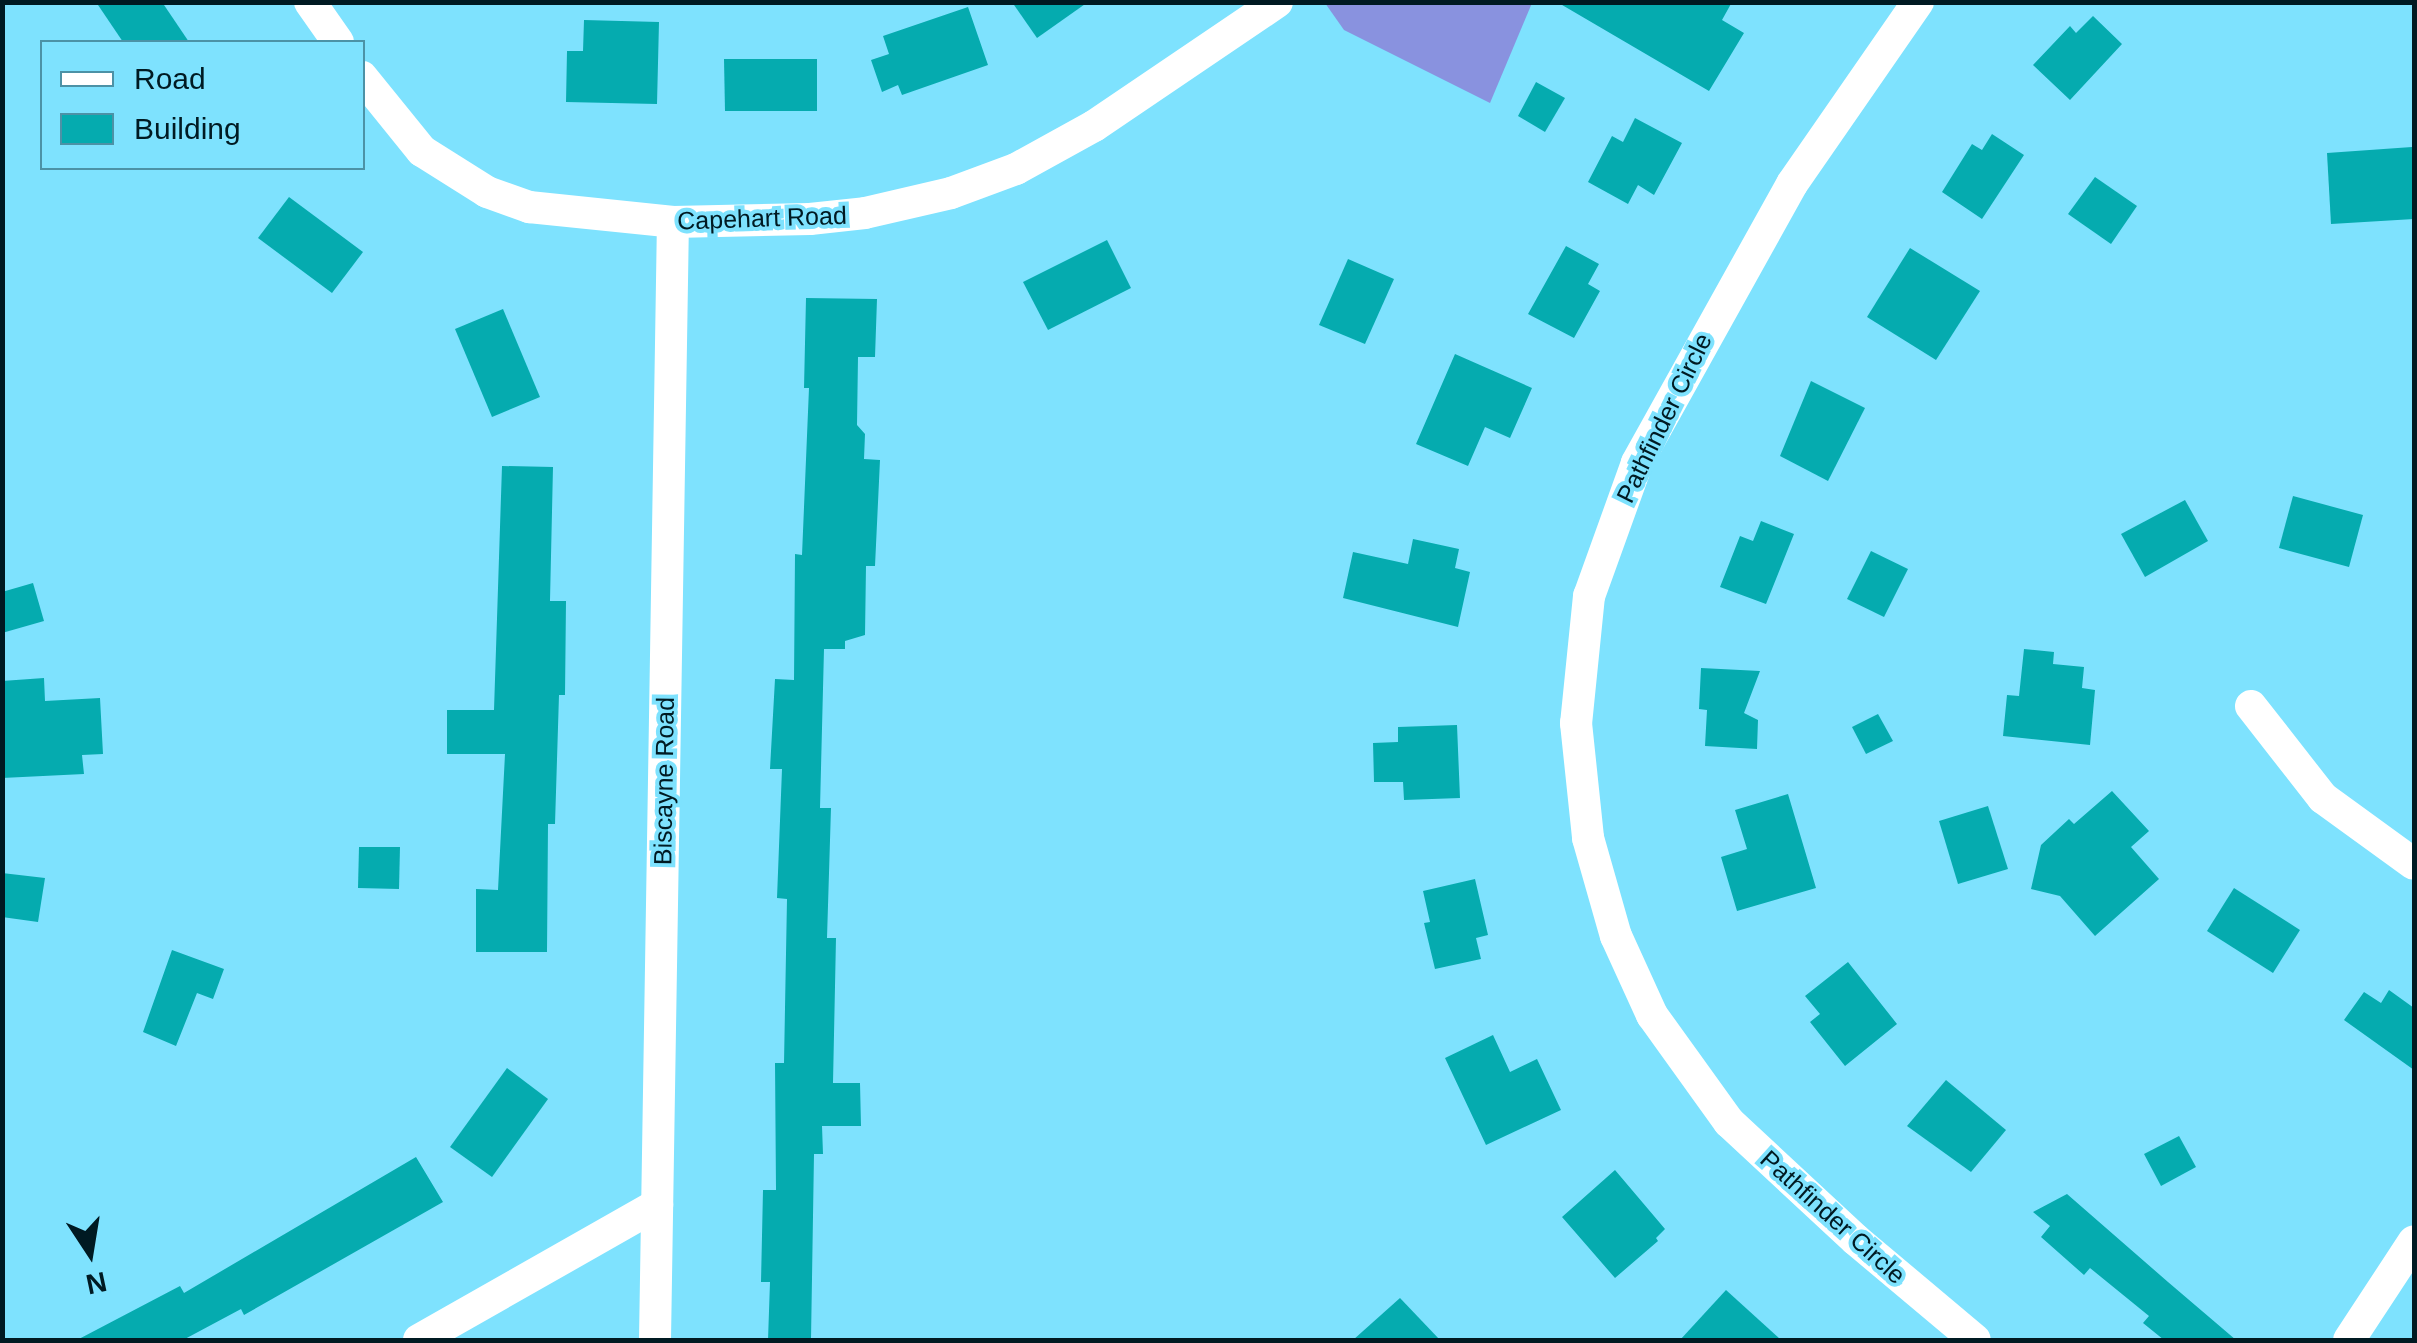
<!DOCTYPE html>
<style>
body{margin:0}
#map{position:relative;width:2417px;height:1343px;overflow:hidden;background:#7ee2fe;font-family:Helvetica,sans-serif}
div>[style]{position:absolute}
.forest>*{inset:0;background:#8992df}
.building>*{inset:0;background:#05abaf}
.minor>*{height:32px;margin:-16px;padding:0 16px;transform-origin:16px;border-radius:16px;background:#fff}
span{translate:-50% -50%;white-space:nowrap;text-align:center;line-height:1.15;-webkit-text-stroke:8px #7ee2fe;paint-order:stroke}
.street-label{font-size:25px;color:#001a22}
.frame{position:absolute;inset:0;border:5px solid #001a22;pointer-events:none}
.legend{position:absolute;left:40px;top:40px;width:325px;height:130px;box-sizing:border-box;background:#7ee2fe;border:2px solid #4c92a6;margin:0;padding:12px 18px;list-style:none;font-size:30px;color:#001a22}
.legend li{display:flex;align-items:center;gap:20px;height:50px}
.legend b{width:50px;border:2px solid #4c92a6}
.north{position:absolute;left:40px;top:1203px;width:100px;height:100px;-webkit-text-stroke:8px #7ee2fe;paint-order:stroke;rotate:168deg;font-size:28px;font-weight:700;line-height:40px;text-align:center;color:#001a22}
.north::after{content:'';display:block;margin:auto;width:35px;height:45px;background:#001a22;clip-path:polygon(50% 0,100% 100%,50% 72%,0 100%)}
</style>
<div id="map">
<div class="forest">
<i style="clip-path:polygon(1325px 3px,1532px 3px,1490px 103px,1344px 30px)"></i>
</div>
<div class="building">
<i style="clip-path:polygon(96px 2px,162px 2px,189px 42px,123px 42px)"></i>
<i style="clip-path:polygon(1012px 2px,1088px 2px,1037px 38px)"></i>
<i style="clip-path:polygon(1557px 2px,1732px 2px,1722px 20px,1744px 33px,1709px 91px)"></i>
<i style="clip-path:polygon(968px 7px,988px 65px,902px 95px,898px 85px,882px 92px,871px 60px,889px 54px,883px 36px)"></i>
<i style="clip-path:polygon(2093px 16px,2122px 44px,2070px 100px,2033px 65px,2070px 26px,2076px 33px)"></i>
<i style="clip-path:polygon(584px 20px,659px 22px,657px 104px,566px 102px,567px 51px,583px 51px)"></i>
<i style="clip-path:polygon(724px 59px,817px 59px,817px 111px,725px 111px)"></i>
<i style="clip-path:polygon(1536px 82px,1565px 98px,1545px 132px,1518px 116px)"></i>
<i style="clip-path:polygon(1635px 118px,1682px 143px,1654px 195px,1638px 185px,1628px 204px,1588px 182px,1612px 136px,1623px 142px)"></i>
<i style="clip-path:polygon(1992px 134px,2024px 155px,1982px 219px,1942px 192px,1972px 144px,1982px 150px)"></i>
<i style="clip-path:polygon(2412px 147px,2414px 219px,2331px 224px,2327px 153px)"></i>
<i style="clip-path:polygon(2095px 177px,2137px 206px,2111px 244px,2068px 214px)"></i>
<i style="clip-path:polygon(289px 197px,363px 252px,332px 293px,258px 238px)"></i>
<i style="clip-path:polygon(1107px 240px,1131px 288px,1048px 330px,1023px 282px)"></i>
<i style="clip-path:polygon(1566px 246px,1599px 264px,1588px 284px,1600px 291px,1574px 338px,1528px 314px)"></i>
<i style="clip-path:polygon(1910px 248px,1980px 291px,1936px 360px,1867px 317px)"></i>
<i style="clip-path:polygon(1348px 259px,1394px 279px,1365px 344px,1319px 325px)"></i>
<i style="clip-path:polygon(806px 298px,877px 299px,875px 357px,858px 357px,857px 425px,865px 434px,864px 459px,880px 460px,875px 566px,866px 566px,865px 635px,845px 641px,845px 649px,824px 649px,820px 808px,831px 808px,827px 938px,836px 938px,833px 1083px,860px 1083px,861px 1126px,822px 1126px,823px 1154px,814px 1154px,811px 1340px,768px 1340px,770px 1282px,761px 1282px,763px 1190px,776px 1190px,775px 1063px,784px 1063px,787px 899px,777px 898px,782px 769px,770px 769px,775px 679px,794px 680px,795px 554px,802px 555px,809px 388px,804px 388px)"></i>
<i style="clip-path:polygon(503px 309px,540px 397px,492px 417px,455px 329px)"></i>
<i style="clip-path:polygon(1455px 354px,1532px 388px,1510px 438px,1485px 427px,1468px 466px,1416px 444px)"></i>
<i style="clip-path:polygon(1811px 381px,1865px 408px,1828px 481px,1780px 456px)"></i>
<i style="clip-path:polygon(502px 466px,553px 467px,550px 601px,566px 601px,565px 695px,559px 695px,555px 824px,548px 824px,547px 952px,476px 952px,476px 889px,498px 890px,505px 754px,447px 754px,447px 710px,494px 710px)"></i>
<i style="clip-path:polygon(2293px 496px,2363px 515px,2349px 567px,2279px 548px)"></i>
<i style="clip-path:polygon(2185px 500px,2208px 541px,2145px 577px,2121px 534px)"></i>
<i style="clip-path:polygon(1761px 521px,1794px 534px,1766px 604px,1720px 587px,1740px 536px,1753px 541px)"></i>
<i style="clip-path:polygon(1413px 539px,1459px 549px,1455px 568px,1470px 572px,1458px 627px,1343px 598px,1353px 552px,1408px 564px)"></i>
<i style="clip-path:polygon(1871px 551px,1908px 569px,1884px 617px,1847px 599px)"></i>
<i style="clip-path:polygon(33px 583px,44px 621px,2px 633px,2px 592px)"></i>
<i style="clip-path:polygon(2024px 649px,2054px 652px,2053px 664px,2084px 667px,2082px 688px,2095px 690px,2090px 745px,2003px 736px,2007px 695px,2019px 696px)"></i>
<i style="clip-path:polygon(1701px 668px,1760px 671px,1744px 713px,1758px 720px,1757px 749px,1705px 746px,1707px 710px,1699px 709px)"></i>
<i style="clip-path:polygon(44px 678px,45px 701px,100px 698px,103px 754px,82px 755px,84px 774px,2px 778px,2px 681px)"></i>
<i style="clip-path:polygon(1878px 714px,1893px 741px,1866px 754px,1852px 727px)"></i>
<i style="clip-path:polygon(1457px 725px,1460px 798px,1404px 800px,1403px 782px,1374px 782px,1373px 743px,1398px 742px,1398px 727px)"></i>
<i style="clip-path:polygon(2112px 791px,2149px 831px,2131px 847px,2159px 879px,2095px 936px,2060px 896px,2031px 889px,2041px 845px,2069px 819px,2074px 824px)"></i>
<i style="clip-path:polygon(1788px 794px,1816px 888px,1737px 911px,1721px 857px,1747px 849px,1735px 810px)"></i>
<i style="clip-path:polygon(1988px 806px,2008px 869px,1958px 884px,1939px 821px)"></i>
<i style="clip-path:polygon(359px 847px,400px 847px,399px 889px,358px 888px)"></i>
<i style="clip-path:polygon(2px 873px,45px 878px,38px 922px,2px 917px)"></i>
<i style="clip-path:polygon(1475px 879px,1488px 935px,1476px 938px,1481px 959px,1435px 969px,1424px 923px,1430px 922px,1423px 891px)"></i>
<i style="clip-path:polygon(2234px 888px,2300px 930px,2273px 973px,2207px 931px)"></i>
<i style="clip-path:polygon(172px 950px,224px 969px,213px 999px,197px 993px,176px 1046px,143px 1032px)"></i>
<i style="clip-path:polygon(1848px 962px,1897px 1024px,1845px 1066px,1810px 1022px,1820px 1014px,1805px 996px)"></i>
<i style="clip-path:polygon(2389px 990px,2414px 1008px,2414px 1070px,2344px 1020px,2364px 992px,2381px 1003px)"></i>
<i style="clip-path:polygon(1493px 1035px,1510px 1072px,1537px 1059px,1561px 1110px,1486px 1145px,1445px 1058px)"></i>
<i style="clip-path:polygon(507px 1068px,548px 1099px,492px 1177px,450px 1147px)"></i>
<i style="clip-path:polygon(1946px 1080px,2006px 1130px,1971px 1172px,1907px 1126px)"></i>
<i style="clip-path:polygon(2179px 1136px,2196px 1167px,2161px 1186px,2144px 1154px)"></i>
<i style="clip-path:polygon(416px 1157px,443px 1202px,244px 1315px,241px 1309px,183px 1340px,77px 1340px,180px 1286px,184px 1293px)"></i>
<i style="clip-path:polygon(1615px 1170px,1665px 1229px,1656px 1238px,1658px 1241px,1615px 1278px,1562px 1217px)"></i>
<i style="clip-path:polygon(2067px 1194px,2168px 1282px,2236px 1340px,2164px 1340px,2143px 1323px,2149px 1316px,2090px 1268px,2084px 1275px,2041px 1237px,2050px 1226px,2033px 1212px)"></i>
<i style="clip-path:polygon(1726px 1290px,1781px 1340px,1680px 1340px)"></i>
<i style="clip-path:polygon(1400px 1298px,1440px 1340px,1353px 1340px)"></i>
</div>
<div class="minor">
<i style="left:310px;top:2px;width:49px;rotate:55deg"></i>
<i style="left:1918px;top:2px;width:221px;rotate:124.7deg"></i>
<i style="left:1792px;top:184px;width:319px;rotate:119.1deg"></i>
<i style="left:1637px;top:463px;width:141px;rotate:109.8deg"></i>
<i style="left:1589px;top:596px;width:128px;rotate:95.8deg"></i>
<i style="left:1576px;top:723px;width:116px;rotate:84deg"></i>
<i style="left:1588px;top:838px;width:102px;rotate:74.1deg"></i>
<i style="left:1616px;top:936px;width:87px;rotate:65.5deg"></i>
<i style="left:1652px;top:1015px;width:132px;rotate:54.3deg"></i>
<i style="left:1729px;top:1122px;width:173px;rotate:42.9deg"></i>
<i style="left:1856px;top:1240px;width:155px;rotate:40deg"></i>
<i style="left:362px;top:77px;width:95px;rotate:51deg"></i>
<i style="left:422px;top:151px;width:77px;rotate:32.2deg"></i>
<i style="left:487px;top:192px;width:45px;rotate:19.7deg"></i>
<i style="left:529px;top:207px;width:145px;rotate:5.9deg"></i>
<i style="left:673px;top:222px;width:137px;rotate:-1.3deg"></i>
<i style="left:810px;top:219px;width:55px;rotate:-6.2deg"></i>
<i style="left:865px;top:213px;width:88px;rotate:-13.1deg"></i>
<i style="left:951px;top:193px;width:69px;rotate:-20.3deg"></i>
<i style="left:1016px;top:169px;width:89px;rotate:-28.9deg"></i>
<i style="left:1094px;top:126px;width:221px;rotate:-34.1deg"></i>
<i style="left:2251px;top:706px;width:117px;rotate:52deg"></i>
<i style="left:2323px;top:798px;width:112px;rotate:36deg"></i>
<i style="left:419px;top:1340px;width:274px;rotate:-29.6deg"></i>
<i style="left:655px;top:1340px;width:1118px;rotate:-89.08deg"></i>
<i style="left:2349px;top:1340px;width:118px;rotate:-56.7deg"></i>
</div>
<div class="street-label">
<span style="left:762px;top:218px;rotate:-2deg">Capehart Road</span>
<span style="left:1664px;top:418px;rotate:-64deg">Pathfinder Circle</span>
<span style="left:664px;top:781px;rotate:-89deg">Biscayne Road</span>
<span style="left:1833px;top:1217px;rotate:42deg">Pathfinder Circle</span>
</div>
<div class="frame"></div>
<ul class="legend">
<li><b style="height:12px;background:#fff"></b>Road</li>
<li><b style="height:28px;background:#05abaf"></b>Building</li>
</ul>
<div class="north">N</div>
</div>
